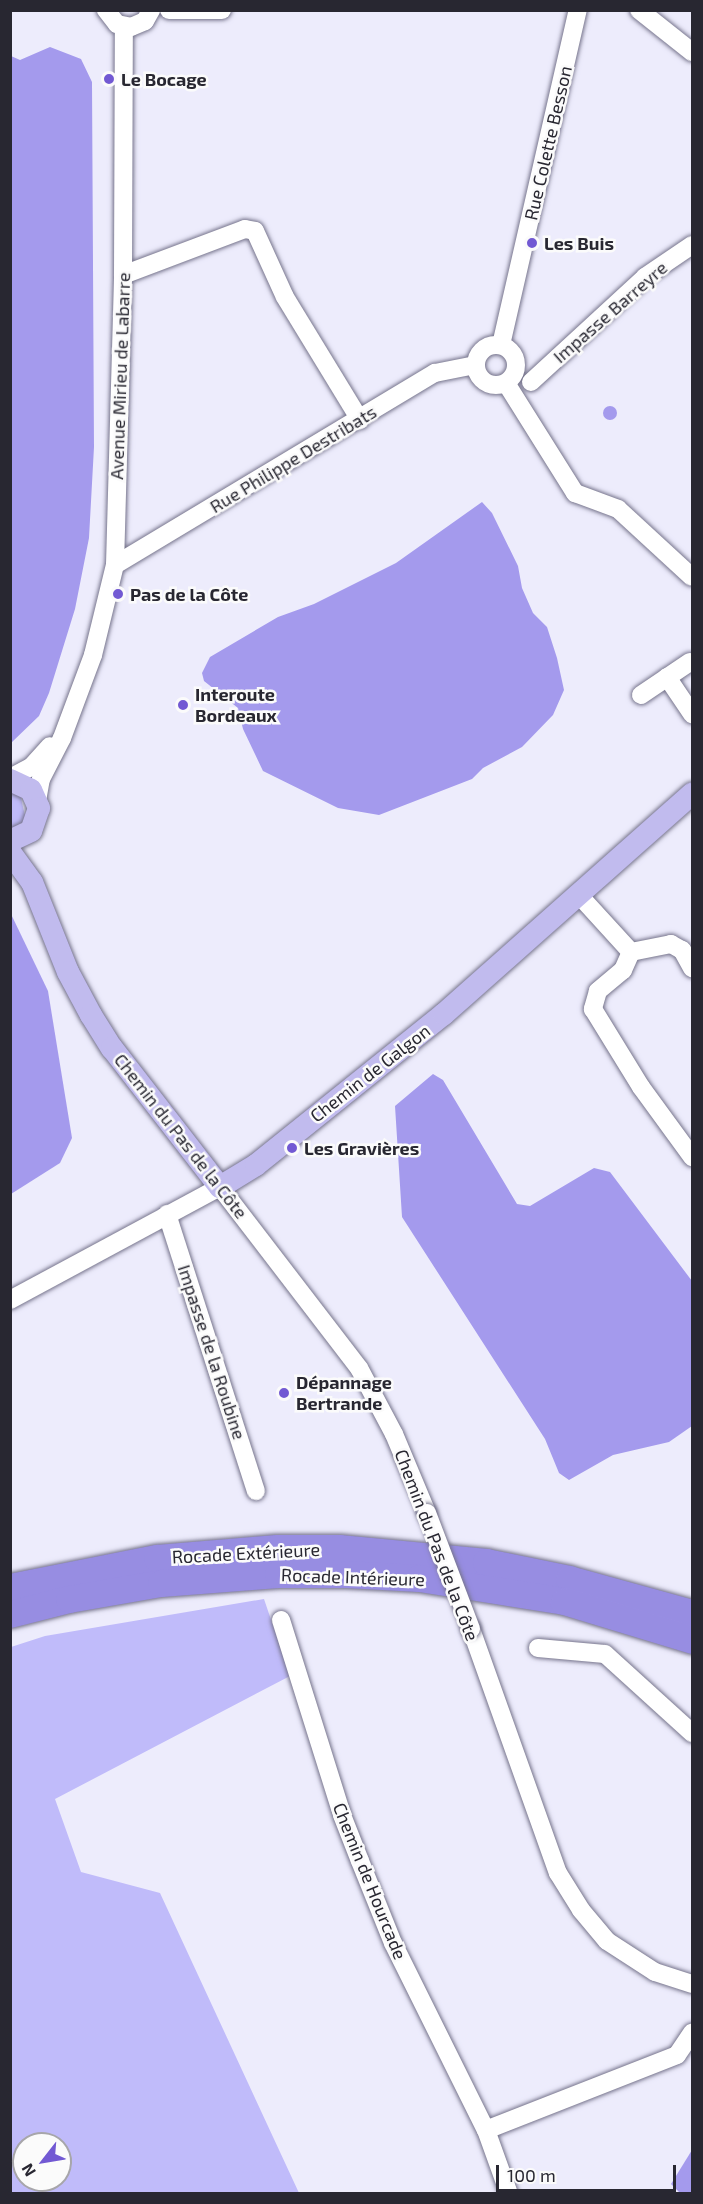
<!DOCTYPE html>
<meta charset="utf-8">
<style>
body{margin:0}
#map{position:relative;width:703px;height:2204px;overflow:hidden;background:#edecfc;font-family:"Exo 2",sans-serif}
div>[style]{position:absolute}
.green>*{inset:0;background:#c0bbfa}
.water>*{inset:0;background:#a49aed}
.round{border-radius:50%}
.roads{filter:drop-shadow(0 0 2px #76748c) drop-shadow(0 0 2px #76748c)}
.minor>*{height:18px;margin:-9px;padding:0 9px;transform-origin:9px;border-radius:9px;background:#fff}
.minor>.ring{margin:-9px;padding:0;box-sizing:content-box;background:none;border:18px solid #fff;border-radius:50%}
.major>*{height:22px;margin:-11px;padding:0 11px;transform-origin:11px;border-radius:11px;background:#c1bbee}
.highway>*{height:27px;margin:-13.5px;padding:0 13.5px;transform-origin:13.5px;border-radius:13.5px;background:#978de2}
.bridges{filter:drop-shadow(0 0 2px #76748c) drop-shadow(0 0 2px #76748c)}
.minor-bridge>*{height:18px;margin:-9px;padding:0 9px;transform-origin:9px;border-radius:9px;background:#fff}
.dots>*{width:16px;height:16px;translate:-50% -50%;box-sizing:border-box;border:3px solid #fbfbfb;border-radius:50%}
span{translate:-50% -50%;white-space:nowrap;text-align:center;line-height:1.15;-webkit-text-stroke:5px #fbfbfb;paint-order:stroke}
.poi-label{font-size:18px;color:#282731;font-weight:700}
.left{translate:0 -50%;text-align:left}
.street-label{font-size:18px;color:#282731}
.frame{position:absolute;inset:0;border:12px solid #282731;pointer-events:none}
.north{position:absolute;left:12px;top:2132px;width:60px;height:60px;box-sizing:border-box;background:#fbfbfb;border:2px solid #a7a6aa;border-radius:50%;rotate:239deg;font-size:16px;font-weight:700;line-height:24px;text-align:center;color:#282731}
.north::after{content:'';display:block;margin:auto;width:21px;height:27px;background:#7259d3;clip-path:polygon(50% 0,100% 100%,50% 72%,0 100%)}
.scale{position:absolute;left:496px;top:2165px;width:180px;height:27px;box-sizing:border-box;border:3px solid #282731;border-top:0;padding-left:8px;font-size:18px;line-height:21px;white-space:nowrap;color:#282731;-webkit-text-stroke:4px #fbfbfb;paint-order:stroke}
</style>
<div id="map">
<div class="green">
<i style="clip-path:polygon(10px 791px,20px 794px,26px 820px,10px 830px)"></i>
<i style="clip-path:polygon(evenodd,264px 1599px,290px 1676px,55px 1799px,81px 1872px,160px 1893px,299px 2193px,11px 2194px,11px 1647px,45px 1636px,264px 1599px,24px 2144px,60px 2144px,60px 2180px,24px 2180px,24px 2144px)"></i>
</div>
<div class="water">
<i style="clip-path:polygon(50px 47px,81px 59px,92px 82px,94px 447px,89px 538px,75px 609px,49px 693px,39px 716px,11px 743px,11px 56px,20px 60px)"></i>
<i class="round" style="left:603px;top:406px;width:14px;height:14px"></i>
<i style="clip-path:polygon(482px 502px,492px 513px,518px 566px,522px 588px,533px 613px,547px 627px,557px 658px,564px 690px,553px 715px,522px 747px,483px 768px,472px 779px,379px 815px,338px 808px,263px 771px,243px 729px,238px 708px,204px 681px,202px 673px,210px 657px,278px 617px,314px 604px,396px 563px)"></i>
<i style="clip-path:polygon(10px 912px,48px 991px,72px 1138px,60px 1163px,11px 1194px)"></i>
<i style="clip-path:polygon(433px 1074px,443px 1080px,517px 1204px,530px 1206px,594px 1168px,610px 1172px,692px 1281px,692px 1426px,669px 1442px,613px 1455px,569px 1480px,559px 1473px,545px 1439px,402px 1217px,395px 1106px)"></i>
<i style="clip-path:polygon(692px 2150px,692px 2193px,679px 2192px,671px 2184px)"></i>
</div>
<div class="roads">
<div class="minor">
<i style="left:106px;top:10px;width:18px;rotate:52deg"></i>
<i style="left:117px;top:24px;width:14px;rotate:12deg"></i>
<i style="left:131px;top:27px;width:15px;rotate:-23deg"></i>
<i style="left:145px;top:21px;width:13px;rotate:-61deg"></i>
<i style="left:169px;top:10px;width:53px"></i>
<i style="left:639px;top:10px;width:68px;rotate:38.4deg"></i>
<i style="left:123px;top:275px;width:130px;rotate:-20.7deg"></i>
<i style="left:245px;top:229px;width:10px;rotate:11deg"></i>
<i style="left:255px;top:231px;width:72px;rotate:65.6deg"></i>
<i style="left:285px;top:297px;width:144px;rotate:58.6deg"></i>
<i class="ring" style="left:476px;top:345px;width:22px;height:22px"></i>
<i style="left:501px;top:345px;width:344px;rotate:-77.1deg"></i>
<i style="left:531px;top:382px;width:155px;rotate:-42.6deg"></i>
<i style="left:645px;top:277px;width:57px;rotate:-34.2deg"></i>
<i style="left:506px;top:383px;width:130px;rotate:57.9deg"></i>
<i style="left:575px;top:493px;width:46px;rotate:20.4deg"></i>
<i style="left:618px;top:509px;width:100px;rotate:42.6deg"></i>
<i style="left:115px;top:565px;width:373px;rotate:-31deg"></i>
<i style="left:435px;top:373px;width:41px;rotate:-11.3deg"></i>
<i style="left:667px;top:677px;width:45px;rotate:56deg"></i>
<i style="left:641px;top:695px;width:59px;rotate:-34deg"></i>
<i style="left:10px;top:778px;width:24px;rotate:-28deg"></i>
<i style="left:31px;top:767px;width:28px;rotate:-48deg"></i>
<i style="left:37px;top:801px;width:22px;rotate:-80deg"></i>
<i style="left:41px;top:779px;width:46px;rotate:-62.9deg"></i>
<i style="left:62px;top:738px;width:89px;rotate:-69.5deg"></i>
<i style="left:93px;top:655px;width:93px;rotate:-76.3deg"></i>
<i style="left:115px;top:565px;width:290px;rotate:-88.4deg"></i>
<i style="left:123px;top:275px;width:248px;rotate:-89.8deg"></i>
<i style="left:578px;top:894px;width:79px;rotate:47.6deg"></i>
<i style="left:631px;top:952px;width:41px;rotate:-11.3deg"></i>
<i style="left:671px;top:944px;width:13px;rotate:29deg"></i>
<i style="left:682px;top:950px;width:21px;rotate:61deg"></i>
<i style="left:631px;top:952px;width:20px;rotate:114deg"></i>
<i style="left:623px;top:970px;width:33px;rotate:140deg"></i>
<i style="left:598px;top:991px;width:19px;rotate:106deg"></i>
<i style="left:593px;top:1009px;width:92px;rotate:58.4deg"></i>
<i style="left:641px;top:1087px;width:87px;rotate:53.9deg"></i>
<i style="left:167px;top:1214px;width:291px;rotate:72.2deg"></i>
<i style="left:10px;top:1300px;width:238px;rotate:-28.3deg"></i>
<i style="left:220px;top:1187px;width:228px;rotate:52.5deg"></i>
<i style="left:359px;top:1368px;width:75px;rotate:62.1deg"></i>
<i style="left:394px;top:1434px;width:86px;rotate:67.3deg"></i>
<i style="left:281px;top:1620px;width:204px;rotate:72.6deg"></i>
<i style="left:342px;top:1815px;width:49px;rotate:68.6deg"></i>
<i style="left:360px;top:1861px;width:88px;rotate:68.1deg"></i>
<i style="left:393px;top:1943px;width:209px;rotate:63.6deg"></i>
<i style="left:486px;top:2130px;width:68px;rotate:70.2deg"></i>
<i style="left:471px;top:1629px;width:259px;rotate:70.4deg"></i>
<i style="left:558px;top:1873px;width:44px;rotate:58.1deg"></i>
<i style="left:581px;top:1910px;width:40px;rotate:50deg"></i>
<i style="left:607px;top:1941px;width:57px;rotate:32.9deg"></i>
<i style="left:655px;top:1972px;width:39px;rotate:18deg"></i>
<i style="left:538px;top:1648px;width:67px;rotate:5.1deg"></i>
<i style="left:605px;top:1654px;width:118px;rotate:42.2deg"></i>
<i style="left:486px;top:2130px;width:205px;rotate:-21.4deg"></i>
<i style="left:677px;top:2055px;width:27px;rotate:-56deg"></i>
</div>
<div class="major">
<i style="left:10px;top:780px;width:23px;rotate:25deg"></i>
<i style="left:31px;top:790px;width:20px;rotate:66deg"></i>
<i style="left:39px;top:808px;width:24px;rotate:109deg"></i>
<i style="left:31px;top:831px;width:23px;rotate:155deg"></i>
<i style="left:10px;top:852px;width:37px;rotate:54deg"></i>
<i style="left:32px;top:882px;width:97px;rotate:68.2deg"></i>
<i style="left:68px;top:972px;width:49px;rotate:61.9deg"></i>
<i style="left:91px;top:1015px;width:39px;rotate:58deg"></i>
<i style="left:112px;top:1048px;width:176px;rotate:52.2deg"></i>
<i style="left:220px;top:1187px;width:42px;rotate:-31.4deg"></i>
<i style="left:256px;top:1165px;width:241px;rotate:-38.8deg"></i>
<i style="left:444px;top:1014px;width:332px;rotate:-41.6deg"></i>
</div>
<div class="highway">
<i style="left:10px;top:1587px;width:150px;rotate:-11.2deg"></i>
<i style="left:157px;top:1558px;width:120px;rotate:-4.8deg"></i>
<i style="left:277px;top:1548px;width:62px"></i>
<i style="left:339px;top:1548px;width:148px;rotate:5.4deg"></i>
<i style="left:486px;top:1562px;width:85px;rotate:11.6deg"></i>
<i style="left:569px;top:1579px;width:128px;rotate:15.5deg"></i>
<i style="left:10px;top:1614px;width:61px;rotate:-14.3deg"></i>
<i style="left:69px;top:1599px;width:93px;rotate:-9.9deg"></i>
<i style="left:161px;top:1583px;width:117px;rotate:-4.4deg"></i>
<i style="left:278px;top:1574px;width:68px"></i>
<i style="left:346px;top:1574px;width:73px;rotate:3.1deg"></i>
<i style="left:419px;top:1578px;width:147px;rotate:9deg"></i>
<i style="left:564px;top:1601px;width:134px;rotate:16.9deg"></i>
</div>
</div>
<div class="bridges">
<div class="minor-bridge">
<i style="left:427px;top:1513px;width:124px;rotate:69.2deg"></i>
</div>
</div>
<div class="dots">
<i style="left:109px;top:79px;background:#7259d3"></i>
<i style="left:532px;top:243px;background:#7259d3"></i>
<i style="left:118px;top:594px;background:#7259d3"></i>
<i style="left:183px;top:705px;background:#7259d3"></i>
<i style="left:292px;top:1148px;background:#7259d3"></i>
<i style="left:284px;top:1393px;background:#7259d3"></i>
</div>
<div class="poi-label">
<span class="left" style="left:121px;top:79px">Le Bocage</span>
<span class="left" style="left:544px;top:243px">Les Buis</span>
<span class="left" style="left:130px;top:594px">Pas de la Côte</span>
<span class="left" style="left:195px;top:705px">Interoute<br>Bordeaux</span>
<span class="left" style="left:304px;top:1148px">Les Gravières</span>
<span class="left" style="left:296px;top:1393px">Dépannage<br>Bertrande</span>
</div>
<div class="street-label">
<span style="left:548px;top:143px;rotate:-77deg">Rue Colette Besson</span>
<span style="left:610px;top:312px;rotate:-41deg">Impasse Barreyre</span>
<span style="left:120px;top:376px;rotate:-88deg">Avenue Mirieu de Labarre</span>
<span style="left:293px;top:459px;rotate:-31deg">Rue Philippe Destribats</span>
<span style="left:370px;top:1073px;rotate:-38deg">Chemin de Galgon</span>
<span style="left:181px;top:1136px;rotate:52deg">Chemin du Pas de la Côte</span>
<span style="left:212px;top:1352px;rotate:72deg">Impasse de la Roubine</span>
<span style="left:437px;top:1545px;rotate:69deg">Chemin du Pas de la Côte</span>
<span style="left:246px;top:1553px;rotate:-3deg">Rocade Extérieure</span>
<span style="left:353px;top:1577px;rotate:2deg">Rocade Intérieure</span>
<span style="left:370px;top:1881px;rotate:68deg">Chemin de Hourcade</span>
</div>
<div class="frame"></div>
<div class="north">N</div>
<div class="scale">100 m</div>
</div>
